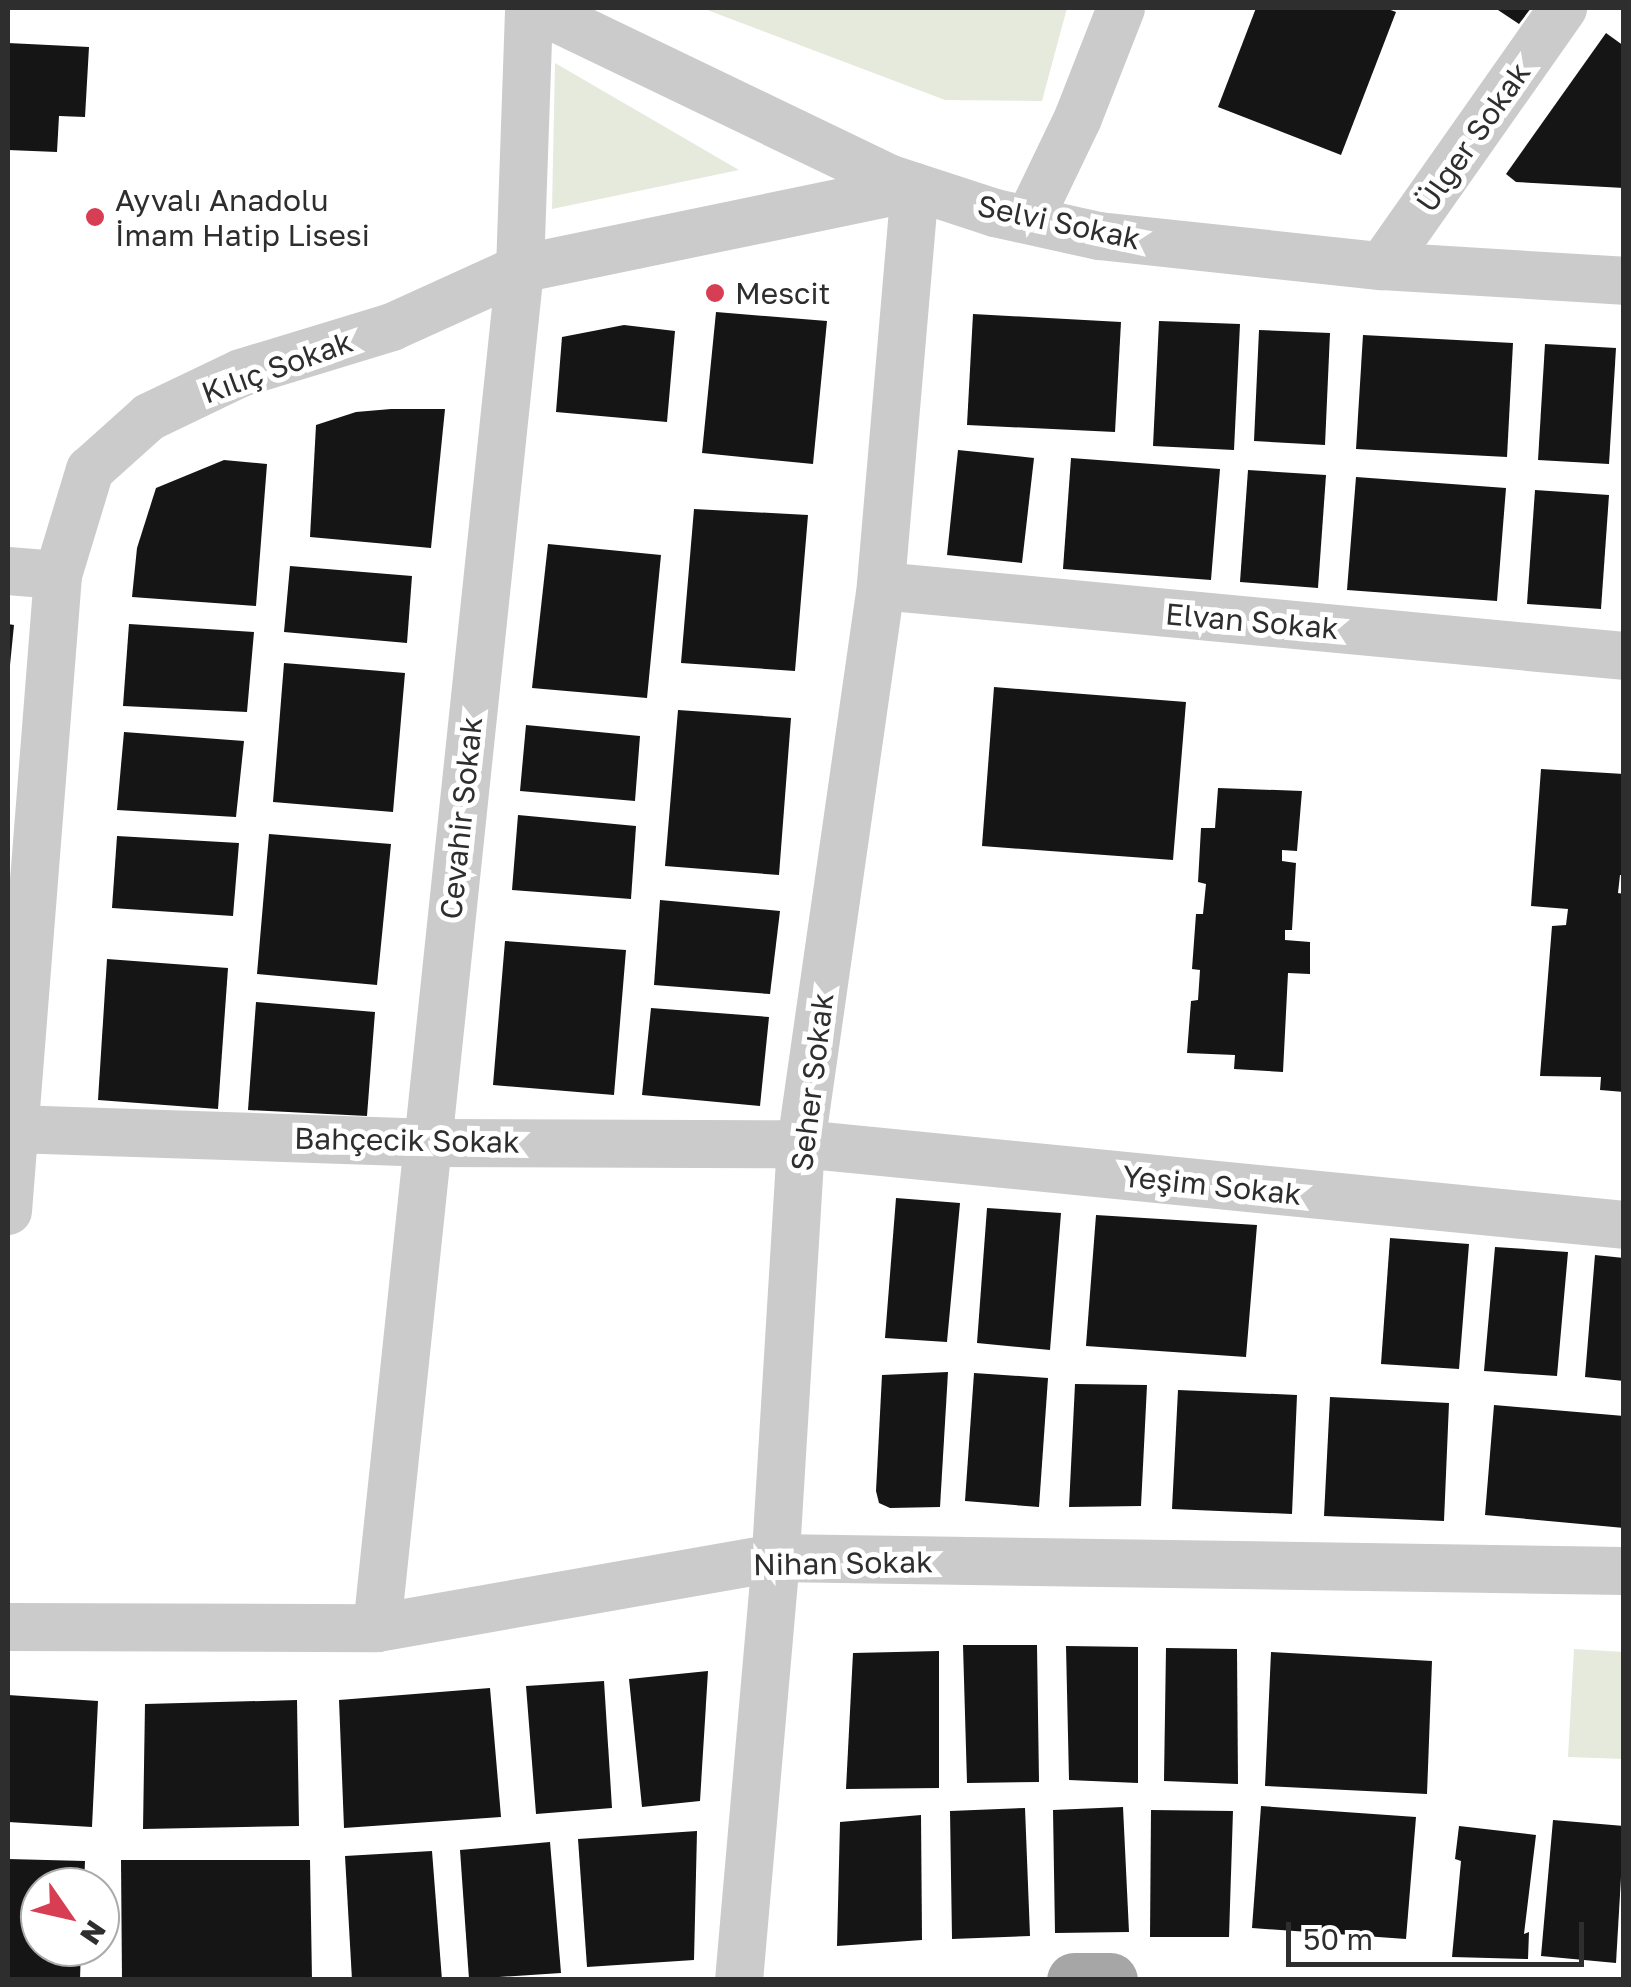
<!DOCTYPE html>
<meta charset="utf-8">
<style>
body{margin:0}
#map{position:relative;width:1631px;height:1987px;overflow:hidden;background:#fff;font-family:"Golos Text",sans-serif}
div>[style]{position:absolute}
.green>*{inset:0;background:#e5eadd}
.building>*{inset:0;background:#151515}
.minor>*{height:48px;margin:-24px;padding:0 24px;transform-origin:24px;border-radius:24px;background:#cbcbcb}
.major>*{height:55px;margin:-27.5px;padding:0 27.5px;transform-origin:27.5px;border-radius:27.5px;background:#a6a6a6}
.dots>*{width:28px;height:28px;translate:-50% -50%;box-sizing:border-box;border:5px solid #fff;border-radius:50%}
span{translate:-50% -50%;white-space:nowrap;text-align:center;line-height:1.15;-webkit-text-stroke:10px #fff;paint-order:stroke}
.street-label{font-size:30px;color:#2e2e2e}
.poi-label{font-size:30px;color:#2e2e2e}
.left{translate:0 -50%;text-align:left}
.frame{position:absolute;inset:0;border:10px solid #2e2e2e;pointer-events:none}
.north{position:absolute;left:20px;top:1867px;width:100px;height:100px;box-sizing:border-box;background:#fff;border:2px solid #ababab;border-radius:50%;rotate:124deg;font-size:28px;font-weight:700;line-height:40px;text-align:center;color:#2e2e2e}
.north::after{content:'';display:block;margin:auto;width:35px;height:45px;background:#d83e53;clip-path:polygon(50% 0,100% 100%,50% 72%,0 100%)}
.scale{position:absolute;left:1286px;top:1922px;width:298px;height:45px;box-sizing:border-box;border:5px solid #2e2e2e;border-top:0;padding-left:12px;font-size:30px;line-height:35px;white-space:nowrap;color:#2e2e2e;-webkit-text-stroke:8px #fff;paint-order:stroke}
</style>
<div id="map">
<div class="green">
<i style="clip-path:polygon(702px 8px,1067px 8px,1042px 101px,945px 100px)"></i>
<i style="clip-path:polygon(555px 63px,739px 170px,552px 209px)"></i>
<i style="clip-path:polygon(1574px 1649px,1623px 1652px,1623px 1759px,1568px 1757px)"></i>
</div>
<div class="building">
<i style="clip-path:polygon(1256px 8px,1385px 8px,1396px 12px,1341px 155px,1218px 107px)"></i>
<i style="clip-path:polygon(1495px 8px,1531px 8px,1519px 24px)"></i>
<i style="clip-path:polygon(1606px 33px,1624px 46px,1624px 188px,1516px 182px,1506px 174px)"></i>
<i style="clip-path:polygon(8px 43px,89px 47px,85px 117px,59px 116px,57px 152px,8px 150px)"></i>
<i style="clip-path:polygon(716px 312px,827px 321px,813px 464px,702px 453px)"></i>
<i style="clip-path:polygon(973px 314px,1121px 322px,1115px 432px,967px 425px)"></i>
<i style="clip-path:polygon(1159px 321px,1240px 324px,1234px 450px,1153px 446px)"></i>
<i style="clip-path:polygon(624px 325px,675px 331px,667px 422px,556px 412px,562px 337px)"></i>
<i style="clip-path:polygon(1259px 330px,1330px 333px,1325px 445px,1254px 441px)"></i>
<i style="clip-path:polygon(1363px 335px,1513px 343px,1507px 457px,1356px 449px)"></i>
<i style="clip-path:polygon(1545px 344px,1616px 348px,1609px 464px,1538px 460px)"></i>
<i style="clip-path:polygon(391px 409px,445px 409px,431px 548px,310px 537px,316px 425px,356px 412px)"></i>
<i style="clip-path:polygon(958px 450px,1034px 458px,1022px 563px,947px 555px)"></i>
<i style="clip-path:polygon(1071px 458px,1220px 469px,1211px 580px,1063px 569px)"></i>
<i style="clip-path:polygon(224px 460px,267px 464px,256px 606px,132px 597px,137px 548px,156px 488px)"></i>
<i style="clip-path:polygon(1248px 470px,1326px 475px,1318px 588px,1240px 582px)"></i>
<i style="clip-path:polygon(1356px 477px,1506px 488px,1497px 601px,1347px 590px)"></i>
<i style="clip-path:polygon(1535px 490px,1609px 495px,1601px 609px,1527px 604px)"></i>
<i style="clip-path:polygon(694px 509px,808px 515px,795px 671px,681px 663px)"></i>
<i style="clip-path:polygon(548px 544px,661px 555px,647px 698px,532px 688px)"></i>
<i style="clip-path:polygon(290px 566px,412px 576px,407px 643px,284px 632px)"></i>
<i style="clip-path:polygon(8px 624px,14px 625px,10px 665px,8px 665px)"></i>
<i style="clip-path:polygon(129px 624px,254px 632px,247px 712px,123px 706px)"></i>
<i style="clip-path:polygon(284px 663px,405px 673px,393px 812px,273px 802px)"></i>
<i style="clip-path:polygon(994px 687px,1186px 702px,1173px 860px,982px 846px)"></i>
<i style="clip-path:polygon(678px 710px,791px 718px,779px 875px,665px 866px)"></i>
<i style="clip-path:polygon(526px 725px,640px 736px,635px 801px,520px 791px)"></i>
<i style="clip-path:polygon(124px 732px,244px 741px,236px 817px,117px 810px)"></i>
<i style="clip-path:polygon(1541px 769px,1624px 774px,1624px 875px,1620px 875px,1618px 893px,1624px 894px,1624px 1092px,1600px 1090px,1601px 1077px,1540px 1076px,1552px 926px,1566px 925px,1568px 909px,1531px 906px)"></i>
<i style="clip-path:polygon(1218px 788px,1302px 791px,1297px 851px,1282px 850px,1282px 861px,1296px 863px,1292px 930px,1285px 930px,1285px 940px,1310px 942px,1310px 974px,1288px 973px,1283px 1072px,1234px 1069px,1235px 1055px,1187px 1053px,1191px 1001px,1198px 1000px,1200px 970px,1192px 969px,1196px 914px,1203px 914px,1206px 884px,1198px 882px,1201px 828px,1215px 828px)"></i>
<i style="clip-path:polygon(518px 815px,636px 826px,631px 899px,512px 890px)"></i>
<i style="clip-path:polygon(269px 834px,391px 844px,377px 985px,257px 974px)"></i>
<i style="clip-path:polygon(117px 836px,239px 843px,233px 916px,112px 908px)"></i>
<i style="clip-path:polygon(660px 900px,780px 911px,770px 994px,654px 985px)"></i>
<i style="clip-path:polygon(505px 941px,626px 950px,614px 1095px,493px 1085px)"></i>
<i style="clip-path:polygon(107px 959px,228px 968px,218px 1109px,98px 1100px)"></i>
<i style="clip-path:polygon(256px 1002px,375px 1012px,367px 1116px,248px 1110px)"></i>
<i style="clip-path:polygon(651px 1008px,769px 1017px,760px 1106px,642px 1095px)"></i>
<i style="clip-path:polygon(896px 1198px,960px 1203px,947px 1342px,885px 1338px)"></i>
<i style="clip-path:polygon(987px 1208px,1061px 1213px,1050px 1350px,977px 1343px)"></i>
<i style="clip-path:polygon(1096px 1215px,1257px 1225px,1246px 1357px,1086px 1346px)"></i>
<i style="clip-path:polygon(1390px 1238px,1469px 1244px,1459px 1369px,1381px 1364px)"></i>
<i style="clip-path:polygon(1495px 1247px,1568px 1252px,1557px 1376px,1484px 1371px)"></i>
<i style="clip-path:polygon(1595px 1255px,1624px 1258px,1624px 1381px,1585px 1377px)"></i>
<i style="clip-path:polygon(948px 1372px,940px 1507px,890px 1508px,879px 1503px,876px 1491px,882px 1375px)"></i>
<i style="clip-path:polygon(974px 1373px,1048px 1378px,1039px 1507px,965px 1501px)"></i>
<i style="clip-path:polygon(1075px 1384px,1147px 1385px,1141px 1506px,1069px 1507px)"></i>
<i style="clip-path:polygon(1178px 1390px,1297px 1395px,1292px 1514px,1172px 1509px)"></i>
<i style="clip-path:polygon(1330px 1397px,1449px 1403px,1444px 1521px,1324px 1516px)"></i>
<i style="clip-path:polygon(1494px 1405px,1624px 1416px,1624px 1528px,1485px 1515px)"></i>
<i style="clip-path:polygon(963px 1645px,1037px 1645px,1039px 1782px,967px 1783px)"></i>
<i style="clip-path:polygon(1066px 1646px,1138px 1647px,1138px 1783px,1069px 1780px)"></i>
<i style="clip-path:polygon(1166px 1648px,1237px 1649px,1238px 1784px,1164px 1781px)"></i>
<i style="clip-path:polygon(939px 1651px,939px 1788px,846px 1789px,853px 1653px)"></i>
<i style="clip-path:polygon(1271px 1652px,1432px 1661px,1427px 1794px,1265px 1786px)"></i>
<i style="clip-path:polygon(708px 1671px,700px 1801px,642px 1807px,629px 1679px)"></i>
<i style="clip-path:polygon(604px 1681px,612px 1808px,536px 1814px,526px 1686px)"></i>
<i style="clip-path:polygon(490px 1688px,501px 1817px,344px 1828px,339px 1700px)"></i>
<i style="clip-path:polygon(8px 1695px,98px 1701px,92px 1827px,8px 1822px)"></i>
<i style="clip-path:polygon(297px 1700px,299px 1826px,143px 1829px,145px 1704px)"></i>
<i style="clip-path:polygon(1261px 1806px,1416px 1817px,1406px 1939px,1252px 1928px)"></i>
<i style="clip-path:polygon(1123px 1807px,1129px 1932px,1055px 1933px,1053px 1810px)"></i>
<i style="clip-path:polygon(1025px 1808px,1030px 1936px,952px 1939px,950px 1811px)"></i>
<i style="clip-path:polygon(1151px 1810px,1233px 1811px,1229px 1937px,1150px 1937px)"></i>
<i style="clip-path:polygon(921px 1815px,922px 1940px,837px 1946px,840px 1822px)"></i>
<i style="clip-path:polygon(1553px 1820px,1624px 1826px,1616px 1963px,1541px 1956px)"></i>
<i style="clip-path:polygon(1459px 1826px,1536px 1835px,1524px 1934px,1529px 1932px,1528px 1959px,1452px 1957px,1461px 1861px,1455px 1859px)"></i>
<i style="clip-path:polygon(697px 1831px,694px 1960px,587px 1967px,578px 1839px)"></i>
<i style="clip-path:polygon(550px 1842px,561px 1973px,469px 1979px,460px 1850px)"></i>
<i style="clip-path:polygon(432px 1851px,442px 1980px,352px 1980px,345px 1856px)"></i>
<i style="clip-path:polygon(8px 1859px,85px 1861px,84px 1887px,40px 1887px,40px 1947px,81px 1947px,80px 1980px,8px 1980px)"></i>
<i style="clip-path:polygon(121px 1860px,310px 1860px,312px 1980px,122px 1980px)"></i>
</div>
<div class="minor">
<i style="left:535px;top:8px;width:392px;rotate:25.7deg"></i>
<i style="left:888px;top:178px;width:113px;rotate:18.1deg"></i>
<i style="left:995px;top:213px;width:107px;rotate:12.5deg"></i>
<i style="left:1099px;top:236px;width:285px;rotate:6.1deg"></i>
<i style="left:1382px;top:266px;width:242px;rotate:3.5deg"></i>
<i style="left:1029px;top:220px;width:113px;rotate:-64.3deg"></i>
<i style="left:1078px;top:118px;width:118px;rotate:-68.6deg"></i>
<i style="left:1382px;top:266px;width:315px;rotate:-54.9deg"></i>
<i style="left:8px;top:571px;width:50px;rotate:4.6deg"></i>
<i style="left:881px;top:586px;width:746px;rotate:5.38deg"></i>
<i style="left:13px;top:1129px;width:413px;rotate:1.9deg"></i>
<i style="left:426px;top:1143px;width:375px;rotate:0.2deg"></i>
<i style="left:801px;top:1144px;width:827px;rotate:5.62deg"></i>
<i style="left:8px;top:1211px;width:638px;rotate:-85.5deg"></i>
<i style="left:58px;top:575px;width:110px;rotate:-73.1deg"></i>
<i style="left:90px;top:470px;width:79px;rotate:-41.9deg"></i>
<i style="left:149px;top:417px;width:102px;rotate:-25.6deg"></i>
<i style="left:241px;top:373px;width:158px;rotate:-16.9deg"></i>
<i style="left:392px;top:327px;width:141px;rotate:-24.4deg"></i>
<i style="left:520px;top:269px;width:403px;rotate:-11.7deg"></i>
<i style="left:915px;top:187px;width:400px;rotate:94.9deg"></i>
<i style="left:881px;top:586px;width:564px;rotate:98.16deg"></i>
<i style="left:801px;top:1144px;width:415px;rotate:93.5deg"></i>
<i style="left:776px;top:1558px;width:424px;rotate:95deg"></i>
<i style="left:8px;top:1627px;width:369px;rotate:0.2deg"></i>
<i style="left:377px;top:1628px;width:405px;rotate:-10deg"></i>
<i style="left:776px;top:1558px;width:848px;rotate:0.88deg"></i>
<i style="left:377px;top:1628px;width:1367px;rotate:-83.99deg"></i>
<i style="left:520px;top:269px;width:261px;rotate:-88deg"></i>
</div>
<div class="major">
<i style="left:1074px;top:1980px;width:36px"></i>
</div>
<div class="dots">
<i style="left:95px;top:217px;background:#d83e53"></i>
<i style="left:715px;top:293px;background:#d83e53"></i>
</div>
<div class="street-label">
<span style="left:1473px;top:137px;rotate:-55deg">Ülger Sokak</span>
<span style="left:1059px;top:222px;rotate:12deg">Selvi Sokak</span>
<span style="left:277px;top:367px;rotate:-20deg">Kılıç Sokak</span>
<span style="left:1252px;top:621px;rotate:5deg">Elvan Sokak</span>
<span style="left:461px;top:818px;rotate:-84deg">Cevahir Sokak</span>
<span style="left:812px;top:1082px;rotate:-83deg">Seher Sokak</span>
<span style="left:407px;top:1140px;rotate:1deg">Bahçecik Sokak</span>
<span style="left:1212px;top:1185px;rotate:6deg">Yeşim Sokak</span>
<span style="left:843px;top:1563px;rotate:-1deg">Nihan Sokak</span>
</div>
<div class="poi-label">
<span class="left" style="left:115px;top:217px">Ayvalı Anadolu<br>İmam Hatip Lisesi</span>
<span class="left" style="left:735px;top:293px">Mescit</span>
</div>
<div class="frame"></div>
<div class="north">N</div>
<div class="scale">50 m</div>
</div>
